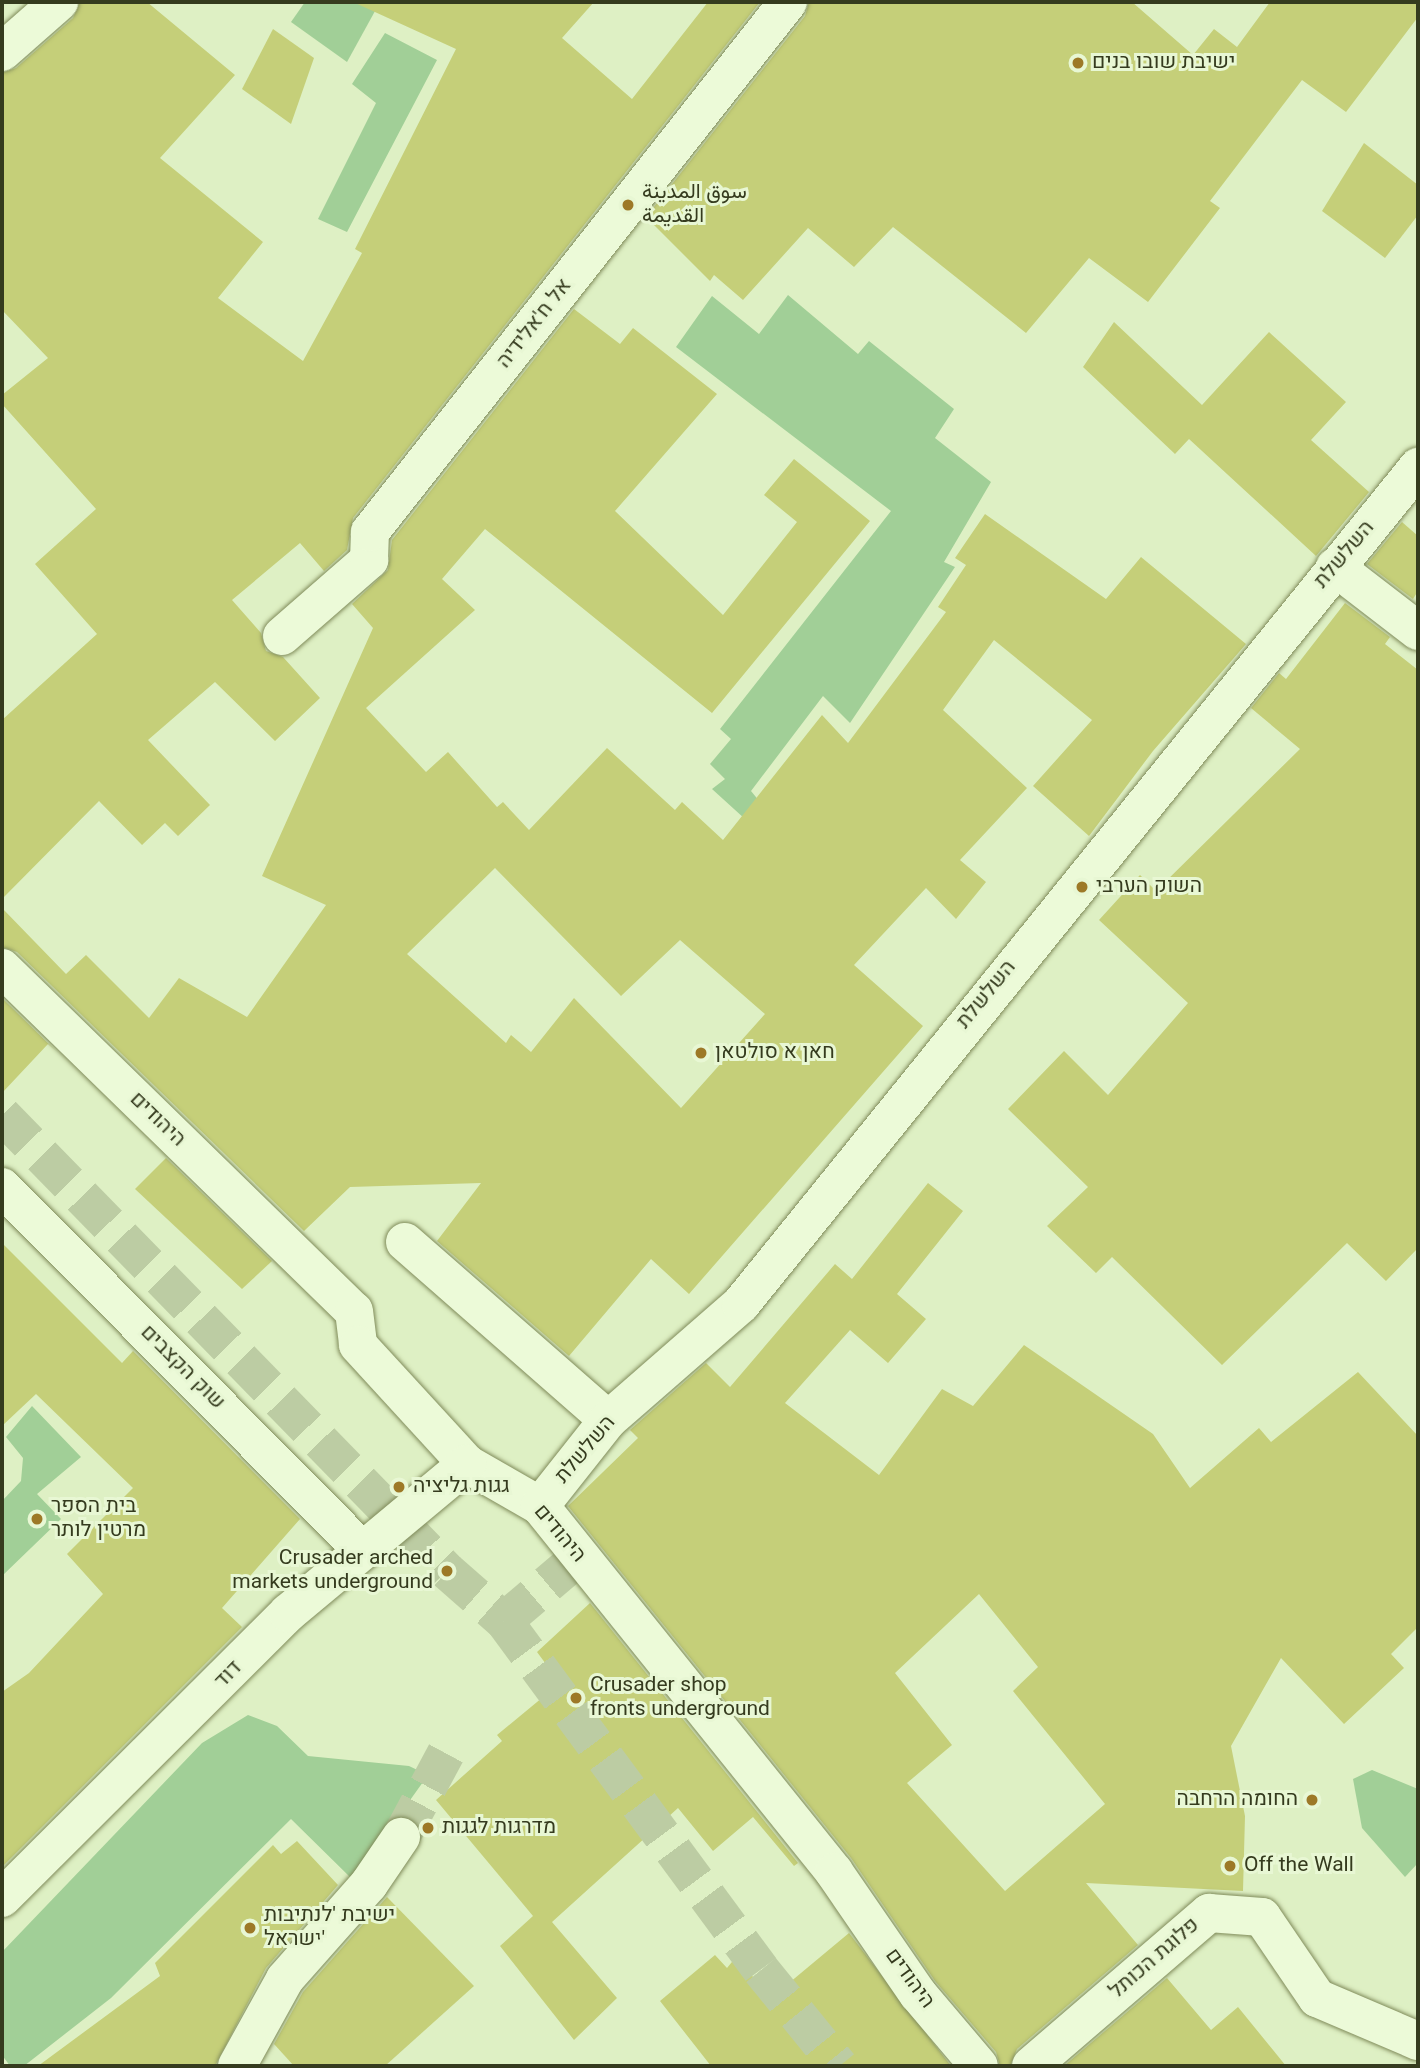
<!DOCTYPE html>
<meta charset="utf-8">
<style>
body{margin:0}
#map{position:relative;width:1420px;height:2068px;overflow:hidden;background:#def0c4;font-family:Georgia,Vazirmatn,Heebo,serif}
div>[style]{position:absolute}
.green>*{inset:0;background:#a1cf97}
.building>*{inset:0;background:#c5cf79}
.pedestrian-tunnel>*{height:38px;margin-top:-19px;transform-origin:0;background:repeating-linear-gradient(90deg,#bccca3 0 38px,transparent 0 57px)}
.roads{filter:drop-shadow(0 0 2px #808b5a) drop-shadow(0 0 2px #808b5a)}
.pedestrian>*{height:38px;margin:-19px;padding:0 19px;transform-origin:19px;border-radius:19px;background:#ecfad8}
.dots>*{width:19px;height:19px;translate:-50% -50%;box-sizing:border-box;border:4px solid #e8f7d4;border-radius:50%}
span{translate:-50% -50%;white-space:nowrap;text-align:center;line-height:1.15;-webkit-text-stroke:6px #e8f7d4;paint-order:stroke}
.poi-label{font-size:21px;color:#353b1e}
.left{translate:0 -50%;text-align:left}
.right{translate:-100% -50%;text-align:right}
.street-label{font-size:21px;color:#353b1e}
.frame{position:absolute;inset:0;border:4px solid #353b1e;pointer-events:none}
</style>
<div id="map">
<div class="green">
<i style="clip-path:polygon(305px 2px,380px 2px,347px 62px,291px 22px)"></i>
<i style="clip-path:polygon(385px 33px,437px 60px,347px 232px,318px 219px,376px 103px,352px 84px)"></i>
<i style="clip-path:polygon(788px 295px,858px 354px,869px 341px,954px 409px,935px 438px,991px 482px,944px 562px,955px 567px,850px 723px,823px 696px,751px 791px,760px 802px,745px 819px,712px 789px,725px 779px,710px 764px,731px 739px,720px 729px,891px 511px,676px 347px,712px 296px,759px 334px)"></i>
<i style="clip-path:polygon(32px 1406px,81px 1457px,37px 1494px,61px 1519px,2px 1576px,2px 1501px,21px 1481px,23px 1458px,6px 1437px)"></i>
<i style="clip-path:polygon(248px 1715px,277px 1726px,308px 1756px,409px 1766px,428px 1775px,353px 1880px,291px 1819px,111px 1998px,24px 2066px,10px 2066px,2px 2055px,2px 1952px,202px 1743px)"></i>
<i style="clip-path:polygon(1372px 1770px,1418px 1789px,1418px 1863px,1405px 1877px,1362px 1828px,1353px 1779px)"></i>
</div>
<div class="building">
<i style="clip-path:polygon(80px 2px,147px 2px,235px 75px,160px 158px,263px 242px,218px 298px,303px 361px,362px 253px,355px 249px,456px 49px,353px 2px,594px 2px,562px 38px,632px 99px,708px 2px,760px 2px,353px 518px,347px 550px,324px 571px,300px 543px,232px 600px,261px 633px,266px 651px,283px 657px,320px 698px,275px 741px,215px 682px,148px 740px,210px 805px,178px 836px,165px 823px,142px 845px,99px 801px,2px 899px,2px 720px,97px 634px,35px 564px,96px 509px,2px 404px,2px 395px,48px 358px,2px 310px,2px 73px,16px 68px,73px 18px)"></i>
<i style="clip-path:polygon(809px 2px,1132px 2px,1193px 55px,1214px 29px,1237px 47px,1270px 2px,1418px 2px,1418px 17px,1346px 112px,1302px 80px,1210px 201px,1220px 208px,1148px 302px,1089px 258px,1026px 333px,893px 227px,854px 267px,808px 228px,743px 300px,714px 275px,710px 281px,646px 217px,805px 16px)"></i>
<i style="clip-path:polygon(273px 29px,314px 58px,291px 124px,242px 89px)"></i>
<i style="clip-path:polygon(1364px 143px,1418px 185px,1418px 215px,1385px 258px,1322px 211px)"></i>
<i style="clip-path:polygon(evenodd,574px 309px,620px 344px,633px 328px,717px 394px,615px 511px,723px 615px,797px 522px,764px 495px,794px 459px,870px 521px,712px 713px,485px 529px,442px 579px,475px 610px,366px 708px,426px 772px,448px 752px,497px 807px,503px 802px,529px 830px,607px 748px,675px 810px,682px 802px,723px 840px,822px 715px,848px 743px,946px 612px,938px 607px,966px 565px,955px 558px,985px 514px,1106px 599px,1141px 557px,1246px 644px,1153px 751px,1089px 836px,1033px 786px,1092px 720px,994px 640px,943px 710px,1027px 788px,960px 860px,986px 882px,956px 919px,926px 888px,854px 965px,923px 1026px,689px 1294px,651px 1259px,569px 1356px,437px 1241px,481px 1183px,350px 1187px,304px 1231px,17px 952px,2px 947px,2px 908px,66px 974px,86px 955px,149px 1018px,179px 978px,247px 1017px,326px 905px,262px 876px,373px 628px,352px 604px,388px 570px,392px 540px,574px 309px,495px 868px,621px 996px,680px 940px,765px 1014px,681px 1108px,574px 998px,531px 1052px,511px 1035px,506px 1043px,407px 954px,495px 868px)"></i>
<i style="clip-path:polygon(1114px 322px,1202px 405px,1269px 332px,1346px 402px,1311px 440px,1369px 492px,1316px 556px,1189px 439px,1175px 454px,1083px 367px)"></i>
<i style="clip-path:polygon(1402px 522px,1418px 536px,1418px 591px,1413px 599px,1367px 564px)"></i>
<i style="clip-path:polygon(1345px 603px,1390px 637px,1385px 644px,1418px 670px,1418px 1248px,1386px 1281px,1347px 1243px,1222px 1365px,1112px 1257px,1096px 1273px,1047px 1226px,1088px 1187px,1008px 1109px,1064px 1051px,1108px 1095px,1188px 1003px,1099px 920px,1140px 875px,1156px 891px,1300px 749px,1251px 708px,1279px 673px,1286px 679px)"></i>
<i style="clip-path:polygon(2px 998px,56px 1051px,48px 1044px,2px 1093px)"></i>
<i style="clip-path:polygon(166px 1158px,272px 1261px,242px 1289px,135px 1189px)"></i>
<i style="clip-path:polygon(evenodd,928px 1183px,963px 1211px,897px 1294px,926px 1319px,888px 1363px,850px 1330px,785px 1403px,879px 1475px,942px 1389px,973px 1406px,1024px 1345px,1153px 1434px,1190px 1488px,1259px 1428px,1271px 1442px,1358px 1372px,1418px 1436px,1418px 1627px,1391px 1654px,1404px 1668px,1344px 1724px,1281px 1658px,1231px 1746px,1245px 1816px,1243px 1891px,1086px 1883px,1138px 1945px,1017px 2049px,1010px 2066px,1000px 2066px,996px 2052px,935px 1981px,851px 1858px,568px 1506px,638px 1438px,630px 1430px,706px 1363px,730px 1387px,835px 1264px,852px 1279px,928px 1183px,979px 1594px,1038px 1667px,1013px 1691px,1105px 1804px,1005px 1891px,907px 1783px,952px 1745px,895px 1673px,979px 1594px)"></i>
<i style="clip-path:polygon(2px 1243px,122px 1363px,133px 1351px,300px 1519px,222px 1608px,242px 1627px,2px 1867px,2px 1692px,29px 1673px,103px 1594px,67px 1554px,133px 1488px,36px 1394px,2px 1426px)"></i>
<i style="clip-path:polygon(590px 1603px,798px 1863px,794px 1866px,753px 1817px,713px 1851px,678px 1808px,552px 1922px,617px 1998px,574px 2040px,500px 1946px,533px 1916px,436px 1800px,502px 1741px,497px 1735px,560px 1683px,537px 1652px)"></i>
<i style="clip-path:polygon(297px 1841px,338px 1885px,266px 1968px,215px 2066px,38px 2066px,160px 1976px,155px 1963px,273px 1845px,281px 1854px)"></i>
<i style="clip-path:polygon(387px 1897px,474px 1986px,385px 2066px,294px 2066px,274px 2044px,303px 1992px)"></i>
<i style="clip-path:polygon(849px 1933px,951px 2066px,711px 2066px,660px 2001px,715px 1955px,727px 1968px,736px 1957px,771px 1998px)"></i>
<i style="clip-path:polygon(1167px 1978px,1211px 2030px,1238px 2007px,1286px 2066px,1064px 2066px)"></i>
</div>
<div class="pedestrian-tunnel">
<i style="left:2px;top:1115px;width:637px;rotate:45.7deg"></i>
<i style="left:447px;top:1571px;width:76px;rotate:41.3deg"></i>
<i style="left:504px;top:1621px;width:433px;rotate:53.6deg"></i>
<i style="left:761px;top:1970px;width:124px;rotate:50.9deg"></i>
<i style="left:504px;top:1621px;width:97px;rotate:-40.4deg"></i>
<i style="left:401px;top:1837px;width:95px;rotate:-61.8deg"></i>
</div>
<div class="roads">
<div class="pedestrian">
<i style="left:2px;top:52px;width:76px;rotate:-41.3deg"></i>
<i style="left:1335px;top:567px;width:105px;rotate:37.6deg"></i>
<i style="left:282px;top:636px;width:116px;rotate:-41.1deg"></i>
<i style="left:369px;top:560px;width:28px;rotate:-88deg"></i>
<i style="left:370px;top:532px;width:675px;rotate:-51.74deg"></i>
<i style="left:2px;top:968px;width:491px;rotate:44.3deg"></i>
<i style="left:354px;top:1311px;width:34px;rotate:83deg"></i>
<i style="left:358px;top:1345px;width:161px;rotate:47.5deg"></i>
<i style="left:467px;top:1464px;width:84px;rotate:29.9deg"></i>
<i style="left:540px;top:1506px;width:469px;rotate:51.2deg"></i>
<i style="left:834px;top:1872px;width:148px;rotate:55.5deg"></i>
<i style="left:918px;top:1994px;width:94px;rotate:49.7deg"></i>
<i style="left:2px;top:1187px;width:510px;rotate:45.24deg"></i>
<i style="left:405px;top:1242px;width:270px;rotate:41.2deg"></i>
<i style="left:540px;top:1506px;width:110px;rotate:-51.7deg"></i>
<i style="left:608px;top:1420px;width:176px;rotate:-41.1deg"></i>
<i style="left:741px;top:1304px;width:1077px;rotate:-51.03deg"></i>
<i style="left:2px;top:1898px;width:404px;rotate:-44.9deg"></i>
<i style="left:288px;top:1613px;width:233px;rotate:-39.8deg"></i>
<i style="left:237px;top:2066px;width:99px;rotate:-61.1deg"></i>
<i style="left:285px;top:1979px;width:127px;rotate:-48.5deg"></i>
<i style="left:369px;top:1884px;width:57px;rotate:-55.8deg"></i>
<i style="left:1031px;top:2066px;width:235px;rotate:-40.7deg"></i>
<i style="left:1209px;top:1913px;width:53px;rotate:4.3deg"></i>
<i style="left:1262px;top:1917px;width:98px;rotate:55.8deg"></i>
<i style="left:1317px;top:1998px;width:110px;rotate:23.1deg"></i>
</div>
</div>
<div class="dots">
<i style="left:1078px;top:63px;background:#9d7927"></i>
<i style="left:628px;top:205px;background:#9d7927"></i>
<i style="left:1082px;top:887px;background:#9d7927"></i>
<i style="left:701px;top:1053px;background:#9d7927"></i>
<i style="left:399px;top:1487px;background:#9d7927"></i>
<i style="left:37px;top:1519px;background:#9d7927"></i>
<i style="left:447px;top:1571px;background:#9d7927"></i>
<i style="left:576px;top:1698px;background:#9d7927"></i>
<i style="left:1312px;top:1800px;background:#9d7927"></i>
<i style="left:428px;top:1828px;background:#9d7927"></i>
<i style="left:1230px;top:1866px;background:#9d7927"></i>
<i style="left:250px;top:1928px;background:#9d7927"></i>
</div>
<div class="poi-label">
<span class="left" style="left:1092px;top:63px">ישיבת שובו בנים</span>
<span class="left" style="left:642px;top:205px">سوق المدينة<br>القديمة</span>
<span class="left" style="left:1096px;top:887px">השוק הערבי</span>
<span class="left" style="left:715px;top:1053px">חאן א סולטאן</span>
<span class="left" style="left:413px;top:1487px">גגות גליציה</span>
<span class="left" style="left:51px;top:1519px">בית הספר<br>מרטין לותר</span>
<span class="right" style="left:433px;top:1571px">Crusader arched<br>markets underground</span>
<span class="left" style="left:590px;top:1698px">Crusader shop<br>fronts underground</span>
<span class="right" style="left:1298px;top:1800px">החומה הרחבה</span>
<span class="left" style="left:442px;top:1828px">מדרגות לגגות</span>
<span class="left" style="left:1244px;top:1866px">Off the Wall</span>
<span class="left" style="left:264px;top:1928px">ישיבת 'לנתיבות<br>ישראל'</span>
</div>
<div class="street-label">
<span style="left:535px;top:324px;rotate:-52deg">אל ח'אלידיה</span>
<span style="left:1345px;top:555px;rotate:-50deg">השלשלת</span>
<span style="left:987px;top:995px;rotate:-51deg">השלשלת</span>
<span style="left:157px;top:1120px;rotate:44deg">היהודים</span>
<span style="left:182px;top:1368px;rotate:45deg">שוק הקצבים</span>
<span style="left:586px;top:1450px;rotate:-50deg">השלשלת</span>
<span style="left:559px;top:1534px;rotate:50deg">היהודים</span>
<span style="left:229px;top:1675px;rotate:-46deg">דוד</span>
<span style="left:1155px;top:1959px;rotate:-41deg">פלוגת הכותל</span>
<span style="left:909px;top:1979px;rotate:54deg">היהודים</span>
</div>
<div class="frame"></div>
</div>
